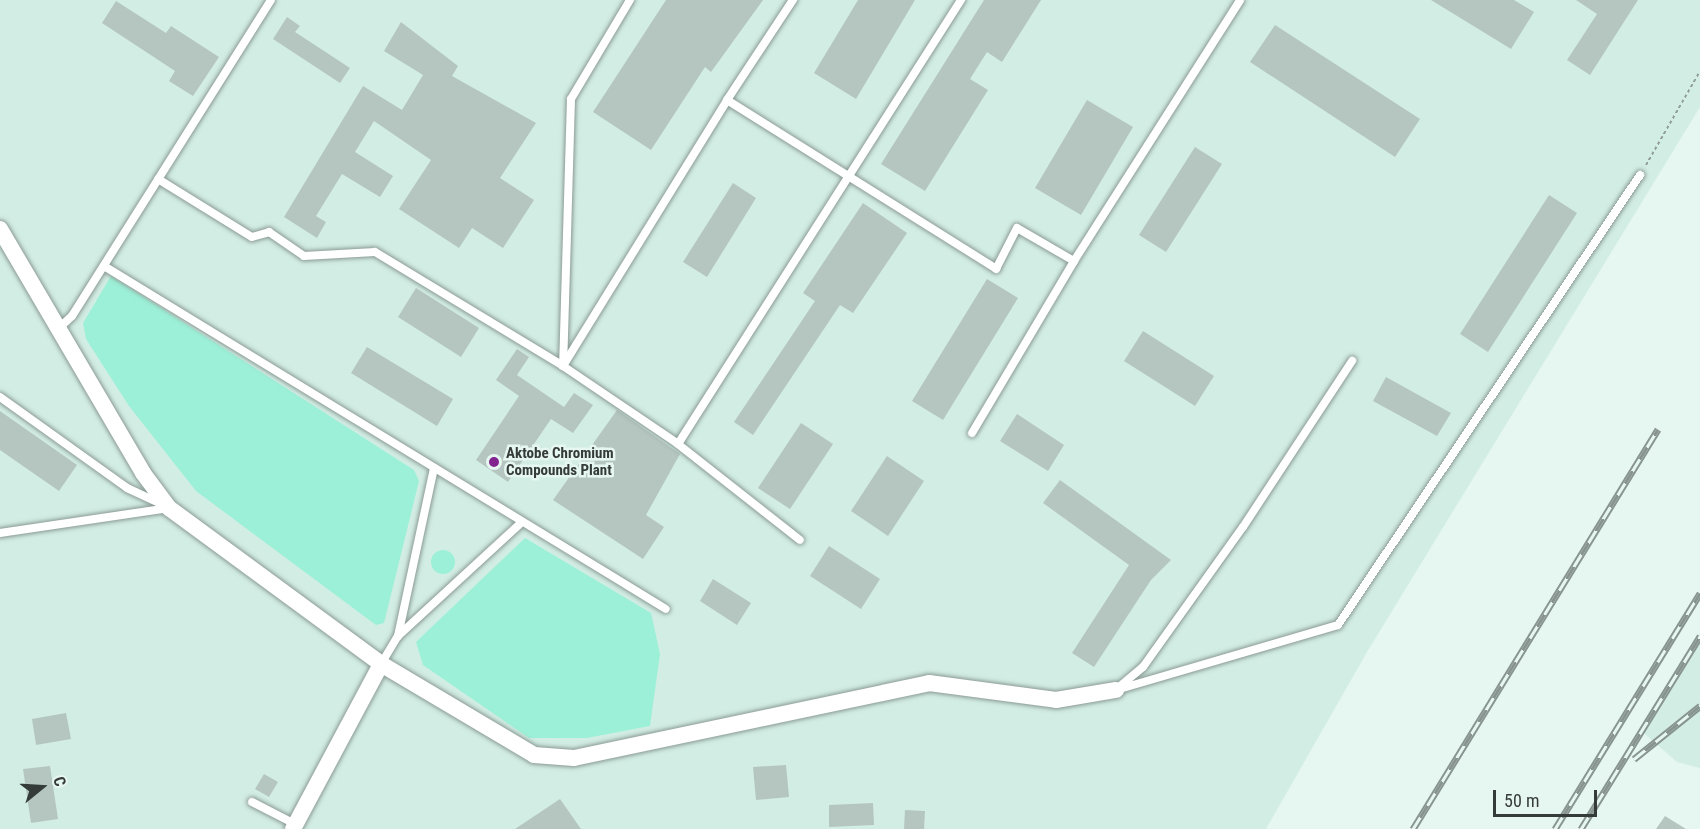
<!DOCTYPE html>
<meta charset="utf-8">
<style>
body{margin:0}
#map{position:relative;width:1700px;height:829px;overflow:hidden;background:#e6f7f1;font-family:"Roboto Condensed",sans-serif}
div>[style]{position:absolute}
.built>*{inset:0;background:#d2ede4}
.green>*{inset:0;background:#9cf0d7}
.round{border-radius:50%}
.building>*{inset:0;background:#b5c6c0}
.path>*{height:2px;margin-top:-1px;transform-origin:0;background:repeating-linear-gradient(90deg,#919d99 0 3px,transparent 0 6px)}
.roads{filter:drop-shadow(0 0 2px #8b9b95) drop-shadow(0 0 2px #8b9b95)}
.lane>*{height:8px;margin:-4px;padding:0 4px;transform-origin:4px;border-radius:4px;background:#fff}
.street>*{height:16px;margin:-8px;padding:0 8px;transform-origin:8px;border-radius:8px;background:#fff}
.rail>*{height:7px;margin-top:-3.5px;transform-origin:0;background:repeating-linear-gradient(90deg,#e6f7f1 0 14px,#889490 0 28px);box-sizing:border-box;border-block:2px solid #889490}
.dots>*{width:16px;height:16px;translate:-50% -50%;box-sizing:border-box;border:3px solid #e6f7f1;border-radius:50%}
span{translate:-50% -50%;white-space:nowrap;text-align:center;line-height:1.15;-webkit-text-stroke:5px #e6f7f1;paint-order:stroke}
.poi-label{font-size:15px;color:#353b39;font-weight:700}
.left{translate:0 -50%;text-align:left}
.north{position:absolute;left:12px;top:757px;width:60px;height:60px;-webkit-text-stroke:4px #e6f7f1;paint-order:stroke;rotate:72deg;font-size:16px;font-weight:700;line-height:24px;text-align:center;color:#353b39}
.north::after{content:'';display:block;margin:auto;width:21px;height:27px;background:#353b39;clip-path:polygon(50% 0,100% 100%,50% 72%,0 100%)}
.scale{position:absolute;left:1493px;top:790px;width:104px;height:27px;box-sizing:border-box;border:3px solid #353b39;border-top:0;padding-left:8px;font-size:18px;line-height:21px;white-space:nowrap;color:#353b39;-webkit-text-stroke:4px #e6f7f1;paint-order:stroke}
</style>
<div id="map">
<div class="built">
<i style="clip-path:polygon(0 0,1700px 0,1700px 107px,1367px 652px,1266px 829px,0 829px)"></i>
<i style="clip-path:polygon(1700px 633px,1700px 768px,1677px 762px,1639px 729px)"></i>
</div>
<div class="green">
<i style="clip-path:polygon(111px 276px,414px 470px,419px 481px,384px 623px,376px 625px,196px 491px,129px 406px,86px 339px,83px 323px)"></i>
<i style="clip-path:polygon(525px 538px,651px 613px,660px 654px,650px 726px,587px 738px,529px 738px,423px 665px,416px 642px)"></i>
<i class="round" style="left:431px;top:550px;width:24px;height:24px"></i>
</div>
<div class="building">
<i style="clip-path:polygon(666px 0,763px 0,711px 72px,705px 67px,651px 150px,593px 112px)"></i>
<i style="clip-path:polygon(858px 0,915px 0,856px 99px,814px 73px)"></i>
<i style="clip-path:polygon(984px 0,1041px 0,1002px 62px,987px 52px,970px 79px,988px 90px,925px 191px,881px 164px)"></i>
<i style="clip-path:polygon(1431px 0,1514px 0,1534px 12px,1511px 49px)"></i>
<i style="clip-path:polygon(1576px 0,1638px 0,1590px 75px,1567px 60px,1597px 14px)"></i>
<i style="clip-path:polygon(116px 1px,166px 33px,171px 26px,219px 57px,193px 96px,169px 81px,175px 71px,102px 23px)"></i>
<i style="clip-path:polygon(287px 17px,300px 26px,295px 32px,350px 68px,340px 83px,273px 39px)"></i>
<i style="clip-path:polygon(401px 22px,458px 66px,452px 76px,536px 123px,500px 178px,534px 200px,503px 248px,472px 228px,459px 248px,399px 209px,431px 160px,374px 121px,355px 152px,393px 176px,380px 197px,342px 174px,316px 216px,326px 222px,317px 238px,284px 217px,363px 86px,402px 110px,423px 75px,384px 51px)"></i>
<i style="clip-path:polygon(1275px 25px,1420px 119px,1395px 157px,1250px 62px)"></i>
<i style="clip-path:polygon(1087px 100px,1133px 127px,1081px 215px,1035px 188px)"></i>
<i style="clip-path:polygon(1195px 147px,1222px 164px,1166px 252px,1139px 235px)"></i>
<i style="clip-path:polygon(733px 183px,756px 198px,707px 277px,683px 262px)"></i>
<i style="clip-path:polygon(1549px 195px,1577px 213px,1488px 352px,1460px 334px)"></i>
<i style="clip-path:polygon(863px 203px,907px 233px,853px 313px,840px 305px,753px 435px,734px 422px,815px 301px,803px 293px)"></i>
<i style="clip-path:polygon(987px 279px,1018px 298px,943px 420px,912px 401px)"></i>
<i style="clip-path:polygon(416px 288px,479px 328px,461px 357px,398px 317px)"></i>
<i style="clip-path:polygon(1143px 331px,1214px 376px,1195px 406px,1124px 361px)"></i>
<i style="clip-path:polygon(367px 347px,453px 399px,437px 426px,351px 373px)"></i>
<i style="clip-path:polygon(517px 349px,529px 357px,517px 375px,564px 407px,574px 393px,593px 405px,573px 433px,551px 419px,508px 482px,476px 460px,519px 396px,496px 380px)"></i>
<i style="clip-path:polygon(1386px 377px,1451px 413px,1437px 436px,1373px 401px)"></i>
<i style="clip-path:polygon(617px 410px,680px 454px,646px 515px,664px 527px,643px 559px,553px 500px)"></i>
<i style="clip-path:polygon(0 411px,77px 465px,59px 491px,0 450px)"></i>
<i style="clip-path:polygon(1017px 414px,1064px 445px,1048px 471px,1000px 441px)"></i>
<i style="clip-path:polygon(801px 423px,833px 444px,790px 509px,758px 488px)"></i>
<i style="clip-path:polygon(887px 456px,924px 481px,888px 536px,851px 511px)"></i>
<i style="clip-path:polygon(1060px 480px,1171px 560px,1151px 580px,1094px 667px,1072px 653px,1129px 565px,1043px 503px)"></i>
<i style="clip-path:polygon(829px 546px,880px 579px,861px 609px,810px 576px)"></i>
<i style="clip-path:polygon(713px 579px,751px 603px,737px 625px,700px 601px)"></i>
<i style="clip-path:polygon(66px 713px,71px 739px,36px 745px,32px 719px)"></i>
<i style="clip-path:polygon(786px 765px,789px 797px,756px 800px,753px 767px)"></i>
<i style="clip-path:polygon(50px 766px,58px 819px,31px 823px,23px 769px)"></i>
<i style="clip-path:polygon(264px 774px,278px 782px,269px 797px,255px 789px)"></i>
<i style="clip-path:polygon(560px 799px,581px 829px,515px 829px)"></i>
<i style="clip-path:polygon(873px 803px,874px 825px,829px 827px,829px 805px)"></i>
<i style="clip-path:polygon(905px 810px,925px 811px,924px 829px,904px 829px)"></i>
<i style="clip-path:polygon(1665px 816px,1686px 829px,1656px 829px)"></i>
</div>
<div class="path">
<i style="left:1646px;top:165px;width:108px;rotate:-60.1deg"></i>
</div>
<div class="roads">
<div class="lane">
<i style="left:630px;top:0;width:115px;rotate:120.8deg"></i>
<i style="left:571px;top:99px;width:267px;rotate:91.7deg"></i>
<i style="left:563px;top:366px;width:139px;rotate:34.1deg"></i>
<i style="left:678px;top:444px;width:527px;rotate:-57.49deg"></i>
<i style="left:727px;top:100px;width:120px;rotate:-56.6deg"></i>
<i style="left:158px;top:179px;width:110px;rotate:31.7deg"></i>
<i style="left:252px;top:237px;width:18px;rotate:-16deg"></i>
<i style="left:269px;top:232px;width:42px;rotate:34.4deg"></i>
<i style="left:304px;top:256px;width:71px;rotate:-3.2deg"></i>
<i style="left:375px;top:252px;width:220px;rotate:31.2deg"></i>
<i style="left:563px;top:366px;width:312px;rotate:-58.3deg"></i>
<i style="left:727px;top:100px;width:318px;rotate:32.1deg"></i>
<i style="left:996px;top:269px;width:46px;rotate:-62.9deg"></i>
<i style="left:1017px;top:228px;width:66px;rotate:30.1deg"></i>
<i style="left:1074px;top:261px;width:309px;rotate:-57.5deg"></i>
<i style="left:104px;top:266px;width:658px;rotate:31.4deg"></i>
<i style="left:58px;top:329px;width:19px;rotate:-43deg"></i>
<i style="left:72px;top:316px;width:373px;rotate:-57.8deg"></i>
<i style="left:0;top:397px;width:156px;rotate:35.6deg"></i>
<i style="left:127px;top:488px;width:40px;rotate:25deg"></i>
<i style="left:972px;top:433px;width:200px;rotate:-59.3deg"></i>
<i style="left:678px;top:444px;width:155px;rotate:38.2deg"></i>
<i style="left:434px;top:468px;width:172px;rotate:102.1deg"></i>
<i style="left:398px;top:636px;width:168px;rotate:-42.6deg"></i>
<i style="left:0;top:533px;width:171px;rotate:-8.4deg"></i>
<i style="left:381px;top:664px;width:33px;rotate:-59deg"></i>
<i style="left:1119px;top:687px;width:31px;rotate:-40deg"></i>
<i style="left:1143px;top:667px;width:172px;rotate:-54.5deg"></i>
<i style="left:1243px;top:527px;width:199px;rotate:-56.7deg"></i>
<i style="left:1116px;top:690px;width:231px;rotate:-16.3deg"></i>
<i style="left:1338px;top:625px;width:542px;rotate:-56.13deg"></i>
<i style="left:252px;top:802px;width:48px;rotate:27.1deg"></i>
</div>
<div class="street">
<i style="left:0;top:229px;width:283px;rotate:59.6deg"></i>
<i style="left:143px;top:473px;width:44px;rotate:53.4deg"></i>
<i style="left:169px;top:508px;width:263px;rotate:36.3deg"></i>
<i style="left:381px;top:664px;width:178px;rotate:30.7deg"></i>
<i style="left:534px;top:755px;width:40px;rotate:4.3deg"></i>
<i style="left:574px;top:758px;width:363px;rotate:-11.9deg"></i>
<i style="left:929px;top:683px;width:128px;rotate:7.6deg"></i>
<i style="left:1056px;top:700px;width:61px;rotate:-9.5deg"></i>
<i style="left:293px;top:829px;width:187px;rotate:-61.9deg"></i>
</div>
</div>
<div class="rail">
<i style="left:1634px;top:759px;width:85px;rotate:-38.8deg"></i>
<i style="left:1413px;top:829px;width:469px;rotate:-58.5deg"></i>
<i style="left:1555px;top:829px;width:277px;rotate:-58.4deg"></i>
<i style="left:1581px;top:829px;width:227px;rotate:-58.3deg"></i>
</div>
<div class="dots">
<i style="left:494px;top:462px;background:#83238d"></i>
</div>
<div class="poi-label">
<span class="left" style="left:506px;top:462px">Aktobe Chromium<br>Compounds Plant</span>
</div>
<div class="north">С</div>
<div class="scale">50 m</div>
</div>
